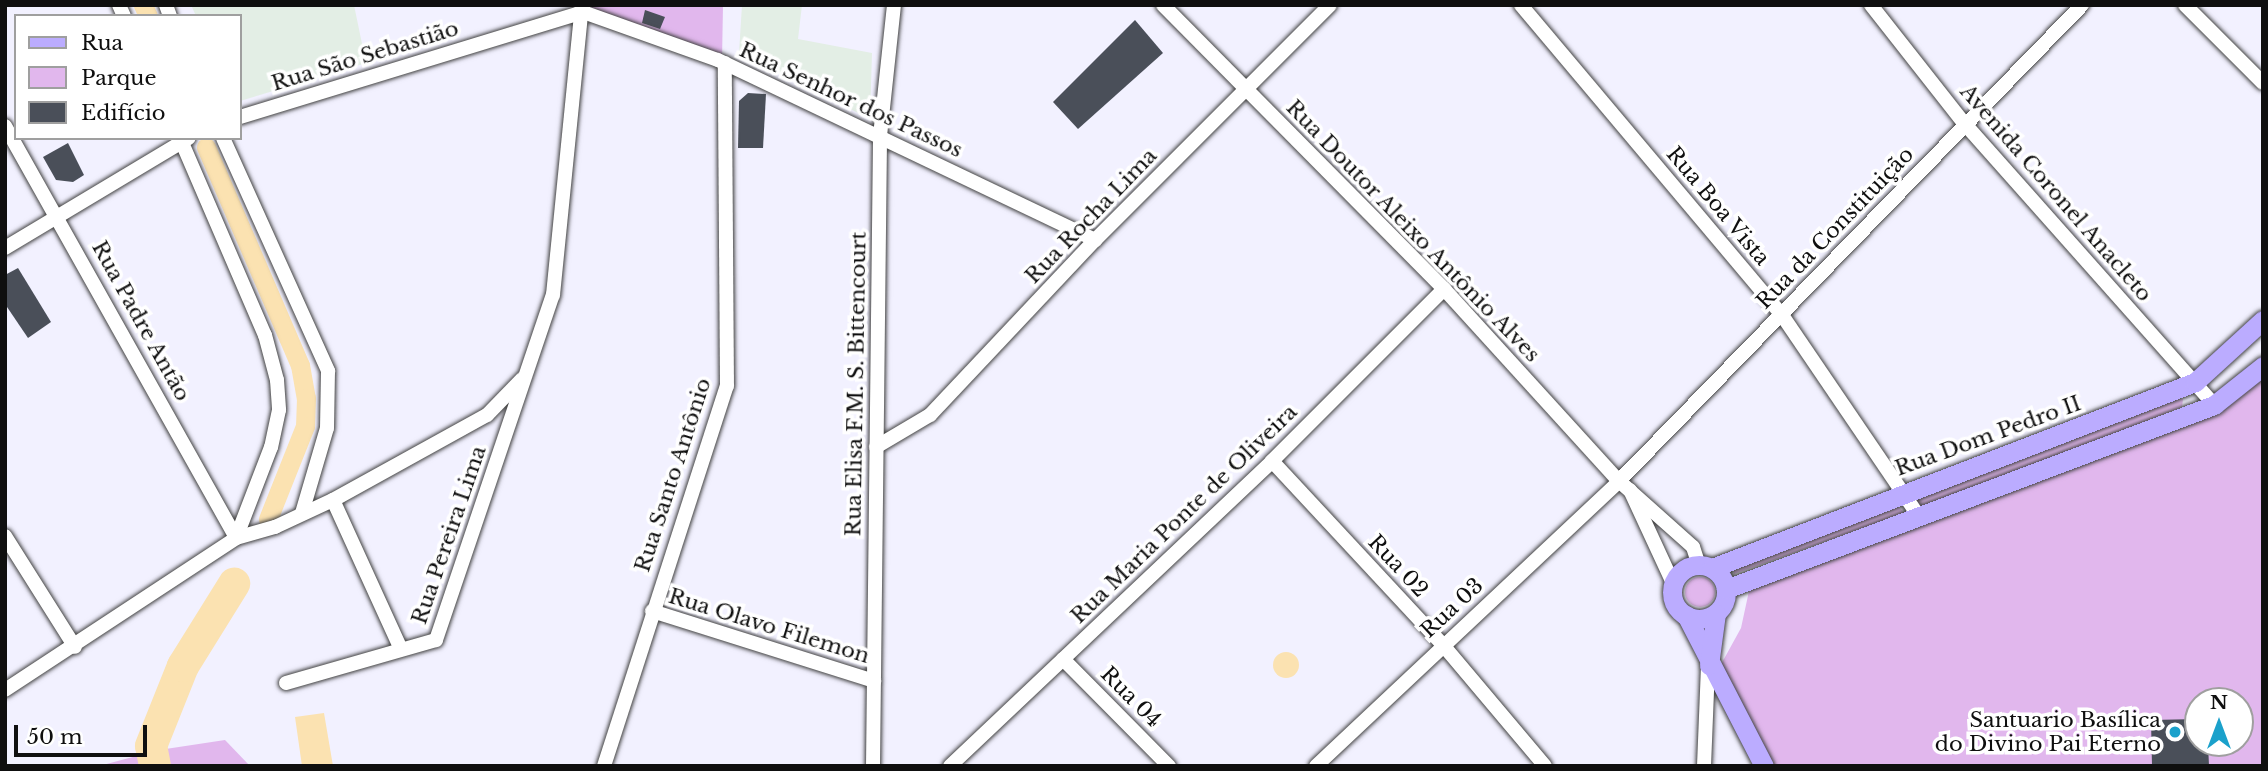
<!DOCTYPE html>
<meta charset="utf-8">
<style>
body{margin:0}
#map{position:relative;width:2268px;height:771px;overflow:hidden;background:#f2f1ff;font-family:"Libre Baskerville",serif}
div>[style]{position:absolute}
.industrial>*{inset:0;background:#e3eee5}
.green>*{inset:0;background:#e1b7ed}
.round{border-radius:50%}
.water>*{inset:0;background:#fbe2b1}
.canal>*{height:19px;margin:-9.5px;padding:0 9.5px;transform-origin:9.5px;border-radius:9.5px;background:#fbe2b1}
.river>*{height:32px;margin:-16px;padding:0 16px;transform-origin:16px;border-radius:16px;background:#fbe2b1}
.building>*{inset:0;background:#4a4f59}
.roads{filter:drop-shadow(0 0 2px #424242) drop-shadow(0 0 2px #424242)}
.street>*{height:14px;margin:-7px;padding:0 7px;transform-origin:7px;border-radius:7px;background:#fff}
.secondary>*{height:19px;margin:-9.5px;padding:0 9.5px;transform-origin:9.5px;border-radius:9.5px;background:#bbacff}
.secondary>.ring{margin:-9.5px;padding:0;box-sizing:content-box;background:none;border:19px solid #bbacff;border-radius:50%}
.dots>*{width:19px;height:19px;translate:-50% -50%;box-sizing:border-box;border:4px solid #fff;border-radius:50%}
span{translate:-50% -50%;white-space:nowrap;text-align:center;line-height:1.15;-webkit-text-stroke:7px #fff;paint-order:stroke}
.street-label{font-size:21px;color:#0f0f0f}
.poi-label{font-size:21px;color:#0f0f0f}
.right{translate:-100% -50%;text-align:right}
.frame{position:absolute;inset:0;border:7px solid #0f0f0f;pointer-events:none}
.legend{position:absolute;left:14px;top:14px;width:228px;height:126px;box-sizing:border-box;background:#fff;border:2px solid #9f9f9f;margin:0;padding:9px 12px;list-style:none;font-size:21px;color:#0f0f0f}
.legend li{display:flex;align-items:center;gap:14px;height:35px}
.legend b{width:35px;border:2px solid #9f9f9f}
.north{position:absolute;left:2184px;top:687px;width:70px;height:70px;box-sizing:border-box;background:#fff;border:2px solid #9f9f9f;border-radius:50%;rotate:0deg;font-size:19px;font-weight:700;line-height:28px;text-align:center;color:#0f0f0f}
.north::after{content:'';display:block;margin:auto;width:24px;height:32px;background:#1ba1cb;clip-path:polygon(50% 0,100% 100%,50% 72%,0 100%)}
.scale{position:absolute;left:14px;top:725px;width:133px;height:32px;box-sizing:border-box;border:4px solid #0f0f0f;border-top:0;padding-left:9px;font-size:21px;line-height:24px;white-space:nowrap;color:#0f0f0f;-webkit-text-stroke:5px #fff;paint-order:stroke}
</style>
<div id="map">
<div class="industrial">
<i style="clip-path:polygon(191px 5px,354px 5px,366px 63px,240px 101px,240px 16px,196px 16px)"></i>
<i style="clip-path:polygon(742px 5px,802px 5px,798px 39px,872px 53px,870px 119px,739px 53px)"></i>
</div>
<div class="green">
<i style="clip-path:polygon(584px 5px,723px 5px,722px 60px)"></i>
<i style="clip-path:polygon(evenodd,2263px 379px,2263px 766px,1773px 766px,1719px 668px,1741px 628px,1749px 591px,2217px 411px,2263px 379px,2198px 701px,2240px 701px,2240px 743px,2198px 743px,2198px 701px)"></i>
<i style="clip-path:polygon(2175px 399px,2183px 399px,2182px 407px,1921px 510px,1918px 506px,1917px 499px)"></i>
<i style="clip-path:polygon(1898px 506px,1904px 513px,1734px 574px,1734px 570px)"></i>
<i class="round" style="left:1685px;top:577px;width:30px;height:30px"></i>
<i style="clip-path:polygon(225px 740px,250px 766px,99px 766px,159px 750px)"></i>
</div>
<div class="water">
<i class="round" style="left:1273px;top:652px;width:26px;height:26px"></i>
<i style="clip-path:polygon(324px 713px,333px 766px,302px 766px,295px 717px)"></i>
</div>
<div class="canal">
<i style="left:143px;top:5px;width:12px;rotate:66deg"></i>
<i style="left:206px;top:147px;width:237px;rotate:66.7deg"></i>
<i style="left:300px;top:365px;width:34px;rotate:80deg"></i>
<i style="left:306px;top:398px;width:28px;rotate:92deg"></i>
<i style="left:305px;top:426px;width:100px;rotate:111.7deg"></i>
</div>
<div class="river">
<i style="left:155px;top:766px;width:20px;rotate:-101deg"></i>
<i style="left:151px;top:746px;width:86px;rotate:-68.2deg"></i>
<i style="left:183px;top:666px;width:97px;rotate:-58.1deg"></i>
</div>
<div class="building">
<i style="clip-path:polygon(645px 10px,665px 17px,660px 29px,642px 23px)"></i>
<i style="clip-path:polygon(1135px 20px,1163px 53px,1078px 129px,1053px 102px)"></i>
<i style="clip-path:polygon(748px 93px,766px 94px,763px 148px,738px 148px,739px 101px)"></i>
<i style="clip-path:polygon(68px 143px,84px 175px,73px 182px,56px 180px,43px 157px)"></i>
<i style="clip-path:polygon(18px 268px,51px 322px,28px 338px,5px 304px,5px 275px)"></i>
<i style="clip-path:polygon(2198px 719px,2198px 743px,2208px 743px,2209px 766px,2152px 766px,2151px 720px)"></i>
</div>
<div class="roads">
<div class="street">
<i style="left:119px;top:5px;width:12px;rotate:66deg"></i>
<i style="left:166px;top:5px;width:12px;rotate:70deg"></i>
<i style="left:1163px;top:5px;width:400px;rotate:45.3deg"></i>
<i style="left:1444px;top:289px;width:260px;rotate:47.7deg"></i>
<i style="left:1619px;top:481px;width:99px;rotate:41.7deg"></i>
<i style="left:1693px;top:547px;width:19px;rotate:72deg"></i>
<i style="left:1521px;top:5px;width:405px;rotate:49.9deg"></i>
<i style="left:1782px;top:315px;width:240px;rotate:55.8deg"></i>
<i style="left:1871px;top:5px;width:150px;rotate:51.8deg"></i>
<i style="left:1964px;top:123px;width:377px;rotate:48.4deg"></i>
<i style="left:2185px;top:5px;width:110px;rotate:45deg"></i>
<i style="left:583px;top:12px;width:143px;rotate:19.6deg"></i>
<i style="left:718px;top:60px;width:418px;rotate:25.5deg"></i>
<i style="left:240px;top:117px;width:359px;rotate:-17deg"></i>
<i style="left:5px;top:126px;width:472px;rotate:60.7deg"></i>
<i style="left:180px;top:138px;width:215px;rotate:66.7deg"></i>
<i style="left:265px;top:335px;width:47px;rotate:75.1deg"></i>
<i style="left:277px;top:380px;width:30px;rotate:86deg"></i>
<i style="left:279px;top:410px;width:38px;rotate:102deg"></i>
<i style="left:271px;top:447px;width:97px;rotate:111deg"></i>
<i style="left:223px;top:138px;width:256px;rotate:65.7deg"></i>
<i style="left:328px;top:371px;width:57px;rotate:91deg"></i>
<i style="left:327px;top:428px;width:89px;rotate:106.4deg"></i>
<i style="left:5px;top:248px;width:214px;rotate:-30.9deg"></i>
<i style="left:876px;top:447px;width:63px;rotate:-30.7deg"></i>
<i style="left:930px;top:415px;width:241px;rotate:-46.7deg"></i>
<i style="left:1095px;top:240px;width:332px;rotate:-45deg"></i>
<i style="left:1272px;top:461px;width:251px;rotate:47.1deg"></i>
<i style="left:1443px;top:645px;width:158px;rotate:49.9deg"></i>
<i style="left:1630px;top:490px;width:102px;rotate:65.2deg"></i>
<i style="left:333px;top:500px;width:164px;rotate:65.5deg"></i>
<i style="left:5px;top:536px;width:131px;rotate:57.8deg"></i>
<i style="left:652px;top:611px;width:233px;rotate:17.5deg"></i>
<i style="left:1063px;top:659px;width:151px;rotate:45.3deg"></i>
<i style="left:286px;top:683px;width:156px;rotate:-16deg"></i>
<i style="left:436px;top:640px;width:364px;rotate:-71.3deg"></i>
<i style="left:553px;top:295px;width:291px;rotate:-84.3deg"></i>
<i style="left:5px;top:690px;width:277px;rotate:-33.3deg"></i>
<i style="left:236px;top:538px;width:41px;rotate:-15.8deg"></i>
<i style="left:275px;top:527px;width:64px;rotate:-25deg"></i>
<i style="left:333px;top:500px;width:176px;rotate:-28.9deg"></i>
<i style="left:487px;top:415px;width:50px;rotate:-45.8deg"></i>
<i style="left:604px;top:766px;width:399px;rotate:-72.1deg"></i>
<i style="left:727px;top:386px;width:323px;rotate:-90.4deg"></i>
<i style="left:873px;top:766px;width:630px;rotate:-89.36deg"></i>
<i style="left:880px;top:136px;width:132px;rotate:-83.9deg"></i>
<i style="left:950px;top:766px;width:444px;rotate:-43.4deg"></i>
<i style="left:1272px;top:461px;width:243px;rotate:-45deg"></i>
<i style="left:1316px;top:766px;width:416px;rotate:-43.2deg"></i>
<i style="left:1619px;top:481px;width:664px;rotate:-45.79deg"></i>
<i style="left:1704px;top:766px;width:100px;rotate:-87.7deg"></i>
</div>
<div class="secondary">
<i class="ring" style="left:1672px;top:565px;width:35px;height:35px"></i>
<i style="left:1712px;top:568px;width:518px;rotate:-21.06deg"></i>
<i style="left:2195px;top:382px;width:92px;rotate:-42.4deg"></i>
<i style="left:1726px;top:589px;width:522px;rotate:-20.66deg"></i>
<i style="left:2214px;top:405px;width:63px;rotate:-38.5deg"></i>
<i style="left:1686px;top:615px;width:170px;rotate:62.7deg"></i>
<i style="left:1709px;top:665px;width:52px;rotate:-82.3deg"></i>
</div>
</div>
<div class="dots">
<i style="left:2175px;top:732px;background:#1ba1cb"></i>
</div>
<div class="street-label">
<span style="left:365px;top:56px;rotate:-17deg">Rua São Sebastião</span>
<span style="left:851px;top:100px;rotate:25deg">Rua Senhor dos Passos</span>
<span style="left:2056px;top:193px;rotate:49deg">Avenida Coronel Anacleto</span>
<span style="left:1718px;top:206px;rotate:50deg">Rua Boa Vista</span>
<span style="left:1091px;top:216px;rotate:-46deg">Rua Rocha Lima</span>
<span style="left:1835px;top:228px;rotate:-46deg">Rua da Constituição</span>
<span style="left:1413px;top:231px;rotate:46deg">Rua Doutor Aleixo Antônio Alves</span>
<span style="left:141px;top:321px;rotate:61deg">Rua Padre Antão</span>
<span style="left:856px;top:384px;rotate:-89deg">Rua Elisa F.M. S. Bittencourt</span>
<span style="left:1988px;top:436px;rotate:-20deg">Rua Dom Pedro II</span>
<span style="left:673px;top:475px;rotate:-72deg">Rua Santo Antônio</span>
<span style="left:1184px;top:514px;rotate:-44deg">Rua Maria Ponte de Oliveira</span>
<span style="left:449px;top:535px;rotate:-71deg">Rua Pereira Lima</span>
<span style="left:1398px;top:566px;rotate:47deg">Rua 02</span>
<span style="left:1452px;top:608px;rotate:-43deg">Rua 03</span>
<span style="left:769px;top:626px;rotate:17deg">Rua Olavo Filemon</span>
<span style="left:1131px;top:697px;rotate:45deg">Rua 04</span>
</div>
<div class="poi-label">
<span class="right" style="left:2161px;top:732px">Santuario Basílica<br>do Divino Pai Eterno</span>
</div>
<div class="frame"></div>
<ul class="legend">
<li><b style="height:9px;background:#bbacff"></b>Rua</li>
<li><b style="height:19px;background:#e1b7ed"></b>Parque</li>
<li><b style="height:19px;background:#4a4f59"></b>Edifício</li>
</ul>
<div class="north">N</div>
<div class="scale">50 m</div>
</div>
